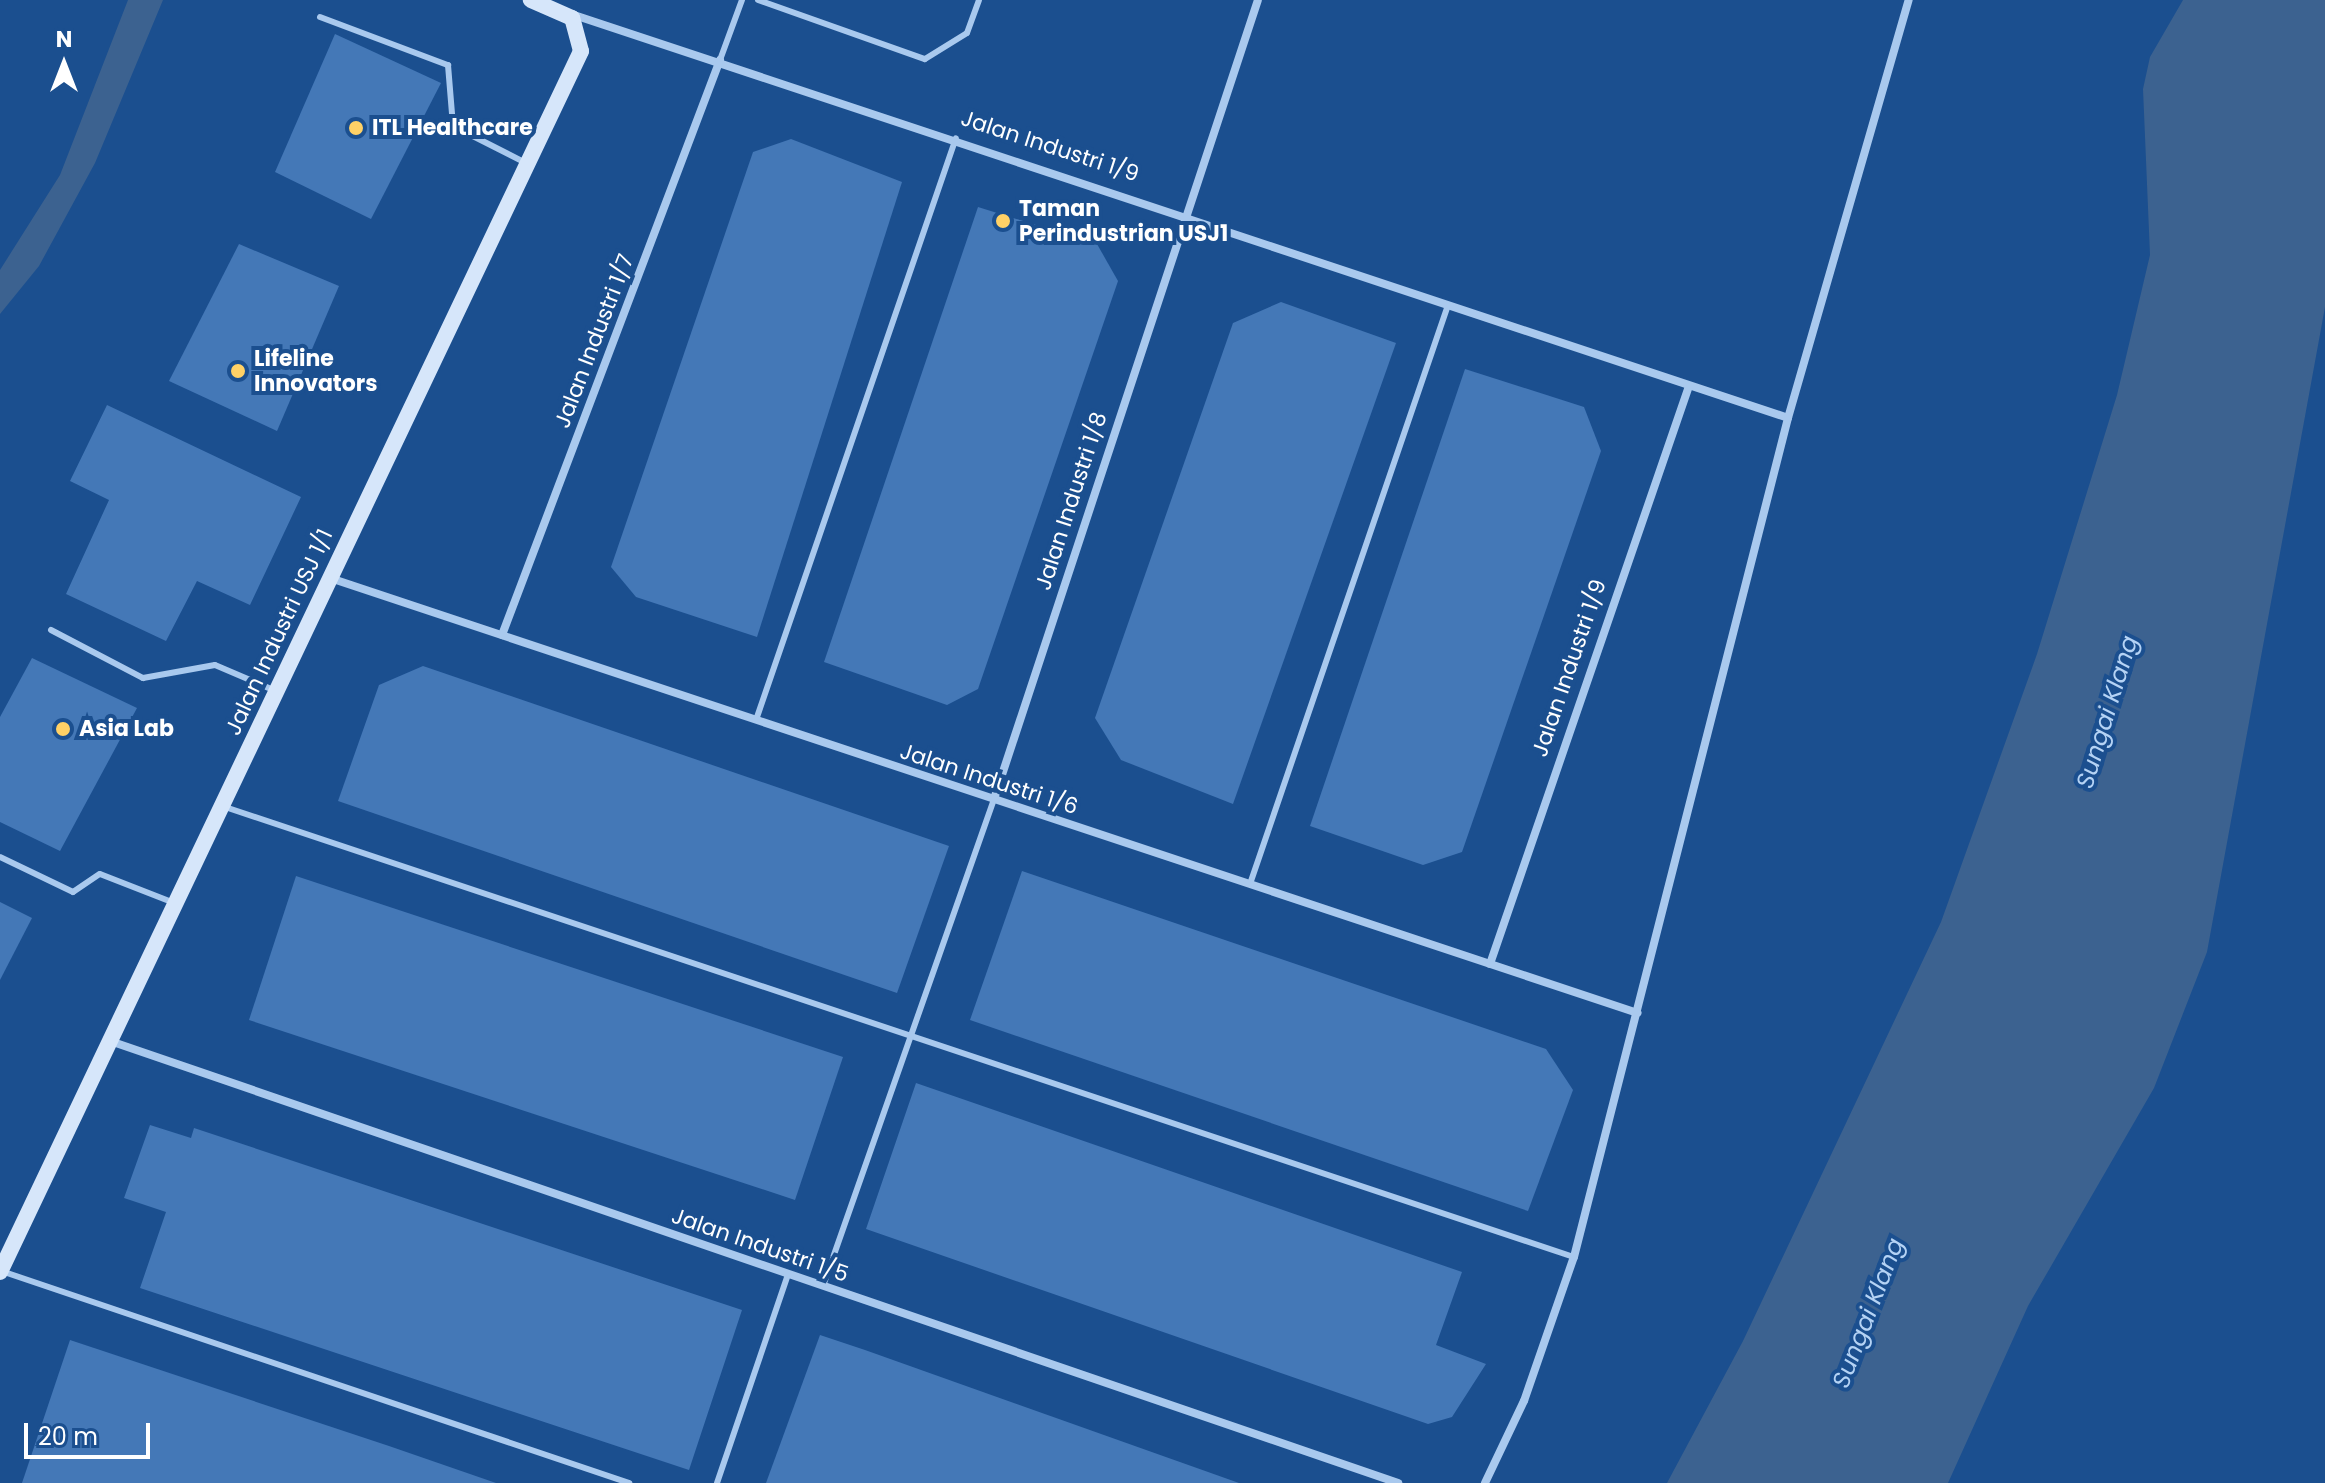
<!DOCTYPE html>
<style>
body{margin:0}
#map{position:relative;width:2325px;height:1483px;overflow:hidden;background:#1b4f8f;font-family:Poppins,sans-serif}
div>[style]{position:absolute}
.water>*{inset:0;background:#3c6290}
.building>*{inset:0;background:#4478b7}
.lane>*{height:6px;margin:-3px;padding:0 3px;transform-origin:3px;border-radius:3px;background:#a9c9ee}
.street>*{height:8px;margin:-4px;padding:0 4px;transform-origin:4px;border-radius:4px;background:#a9c9ee}
.secondary>*{height:16px;margin:-8px;padding:0 8px;transform-origin:8px;border-radius:8px;background:#d6e6fa}
.dots>*{width:22px;height:22px;translate:-50% -50%;box-sizing:border-box;border:4px solid #1b4f8f;border-radius:50%}
span{translate:-50% -50%;white-space:nowrap;text-align:center;line-height:1.15;-webkit-text-stroke:8px #1b4f8f;paint-order:stroke}
.poi-label{font-size:22px;color:#fff;font-weight:700}
.left{translate:0 -50%;text-align:left}
.street-label{font-size:22px;color:#fff}
.water-label{font-size:24px;color:#b5d3f5;font-style:italic}
.north{position:absolute;left:24px;top:24px;width:80px;height:80px;-webkit-text-stroke:6px #1b4f8f;paint-order:stroke;rotate:0deg;font-size:22px;font-weight:700;line-height:32px;text-align:center;color:#fff}
.north::after{content:'';display:block;margin:auto;width:28px;height:36px;background:#fff;clip-path:polygon(50% 0,100% 100%,50% 72%,0 100%)}
.scale{position:absolute;left:24px;top:1423px;width:126px;height:36px;box-sizing:border-box;border:4px solid #fff;border-top:0;padding-left:10px;font-size:24px;line-height:28px;white-space:nowrap;color:#fff;-webkit-text-stroke:6px #1b4f8f;paint-order:stroke}
</style>
<div id="map">
<div class="water">
<i style="clip-path:polygon(128px 0,163px 0,95px 163px,39px 266px,0 314px,0 270px,60px 175px)"></i>
<i style="clip-path:polygon(2183px 0,2325px 0,2325px 307px,2207px 952px,2154px 1088px,2028px 1306px,1948px 1483px,1667px 1483px,1743px 1341px,1941px 922px,2037px 654px,2117px 395px,2150px 255px,2143px 89px,2150px 57px)"></i>
</div>
<div class="building">
<i style="clip-path:polygon(335px 34px,441px 83px,371px 219px,275px 172px)"></i>
<i style="clip-path:polygon(791px 139px,902px 182px,757px 637px,636px 597px,611px 567px,753px 152px)"></i>
<i style="clip-path:polygon(978px 207px,1097px 244px,1118px 281px,978px 689px,947px 705px,824px 662px)"></i>
<i style="clip-path:polygon(239px 244px,339px 286px,277px 431px,169px 381px)"></i>
<i style="clip-path:polygon(1281px 302px,1396px 343px,1233px 804px,1121px 760px,1095px 718px,1233px 323px)"></i>
<i style="clip-path:polygon(1465px 369px,1584px 407px,1601px 451px,1462px 852px,1423px 865px,1310px 826px)"></i>
<i style="clip-path:polygon(107px 405px,301px 497px,250px 605px,197px 581px,166px 641px,66px 594px,109px 500px,70px 481px)"></i>
<i style="clip-path:polygon(32px 658px,137px 708px,60px 851px,0 822px,0 717px)"></i>
<i style="clip-path:polygon(423px 666px,949px 846px,897px 993px,338px 801px,379px 685px)"></i>
<i style="clip-path:polygon(1022px 871px,1546px 1049px,1573px 1090px,1528px 1211px,970px 1020px)"></i>
<i style="clip-path:polygon(296px 876px,843px 1057px,795px 1200px,249px 1020px)"></i>
<i style="clip-path:polygon(0 902px,32px 918px,0 980px)"></i>
<i style="clip-path:polygon(916px 1083px,1462px 1272px,1436px 1345px,1486px 1364px,1452px 1417px,1428px 1424px,866px 1229px)"></i>
<i style="clip-path:polygon(150px 1125px,191px 1138px,194px 1128px,742px 1310px,689px 1470px,140px 1288px,166px 1212px,124px 1198px)"></i>
<i style="clip-path:polygon(820px 1335px,865px 1350px,1239px 1483px,766px 1483px)"></i>
<i style="clip-path:polygon(70px 1340px,389px 1446px,496px 1483px,22px 1483px)"></i>
</div>
<div class="lane">
<i style="left:758px;top:0;width:177px;rotate:19.5deg"></i>
<i style="left:925px;top:59px;width:49px;rotate:-31.8deg"></i>
<i style="left:967px;top:33px;width:35px;rotate:-70deg"></i>
<i style="left:320px;top:17px;width:137px;rotate:20.6deg"></i>
<i style="left:448px;top:65px;width:61px;rotate:85.3deg"></i>
<i style="left:453px;top:126px;width:82px;rotate:26.9deg"></i>
<i style="left:720px;top:60px;width:64px;rotate:-69.9deg"></i>
<i style="left:51px;top:630px;width:104px;rotate:27.6deg"></i>
<i style="left:143px;top:678px;width:73px;rotate:-10.2deg"></i>
<i style="left:215px;top:665px;width:66px;rotate:23.1deg"></i>
<i style="left:756px;top:720px;width:615px;rotate:-71.04deg"></i>
<i style="left:222px;top:806px;width:1425px;rotate:18.45deg"></i>
<i style="left:0;top:857px;width:81px;rotate:25.6deg"></i>
<i style="left:73px;top:892px;width:32px;rotate:-34deg"></i>
<i style="left:100px;top:874px;width:77px;rotate:21.3deg"></i>
<i style="left:1250px;top:884px;width:612px;rotate:-71.12deg"></i>
<i style="left:4px;top:1272px;width:660px;rotate:18.65deg"></i>
<i style="left:823px;top:1286px;width:516px;rotate:-70.65deg"></i>
<i style="left:717px;top:1483px;width:221px;rotate:-71.2deg"></i>
</div>
<div class="street">
<i style="left:571px;top:14px;width:1282px;rotate:18.36deg"></i>
<i style="left:330px;top:578px;width:1378px;rotate:18.4deg"></i>
<i style="left:502px;top:635px;width:615px;rotate:-69.24deg"></i>
<i style="left:994px;top:799px;width:841px;rotate:-71.72deg"></i>
<i style="left:1490px;top:964px;width:611px;rotate:-71deg"></i>
<i style="left:110px;top:1041px;width:1362px;rotate:18.94deg"></i>
<i style="left:1485px;top:1483px;width:91px;rotate:-64.6deg"></i>
<i style="left:1524px;top:1401px;width:152px;rotate:-70.9deg"></i>
<i style="left:1574px;top:1257px;width:866px;rotate:-75.69deg"></i>
<i style="left:1788px;top:418px;width:435px;rotate:-73.9deg"></i>
</div>
<div class="secondary">
<i style="left:0;top:1272px;width:1352px;rotate:-64.55deg"></i>
<i style="left:581px;top:51px;width:34px;rotate:-105deg"></i>
<i style="left:572px;top:18px;width:45px;rotate:-156.3deg"></i>
</div>
<div class="dots">
<i style="left:356px;top:128px;background:#ffd166"></i>
<i style="left:1003px;top:221px;background:#ffd166"></i>
<i style="left:238px;top:371px;background:#ffd166"></i>
<i style="left:63px;top:729px;background:#ffd166"></i>
</div>
<div class="poi-label">
<span class="left" style="left:372px;top:128px">ITL Healthcare</span>
<span class="left" style="left:1019px;top:221px">Taman<br>Perindustrian USJ1</span>
<span class="left" style="left:254px;top:371px">Lifeline<br>Innovators</span>
<span class="left" style="left:79px;top:729px">Asia Lab</span>
</div>
<div class="street-label">
<span style="left:1050px;top:146px;rotate:18deg">Jalan Industri 1/9</span>
<span style="left:594px;top:341px;rotate:-69deg">Jalan Industri 1/7</span>
<span style="left:1071px;top:501px;rotate:-72deg">Jalan Industri 1/8</span>
<span style="left:279px;top:632px;rotate:-65deg">Jalan Industri USJ 1/1</span>
<span style="left:1569px;top:668px;rotate:-71deg">Jalan Industri 1/9</span>
<span style="left:989px;top:779px;rotate:18deg">Jalan Industri 1/6</span>
<span style="left:760px;top:1245px;rotate:19deg">Jalan Industri 1/5</span>
</div>
<div class="water-label">
<span style="left:2107px;top:712px;rotate:-73deg">Sungai Klang</span>
<span style="left:1868px;top:1313px;rotate:-69deg">Sungai Klang</span>
</div>
<div class="north">N</div>
<div class="scale">20 m</div>
</div>
